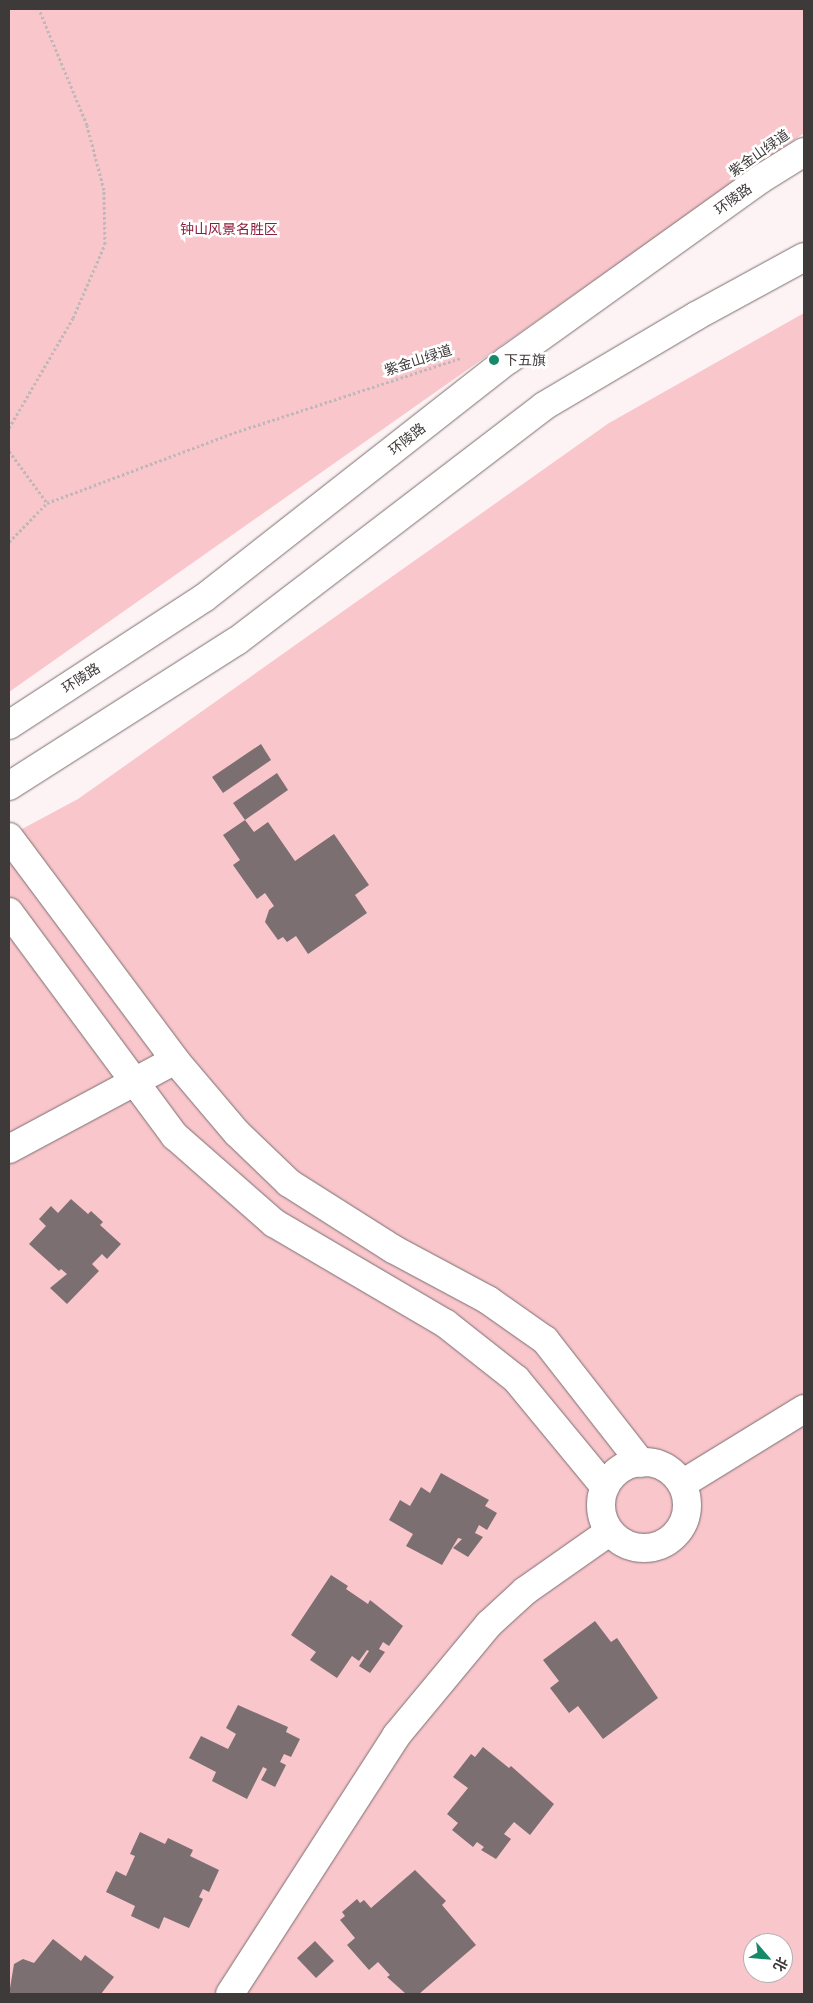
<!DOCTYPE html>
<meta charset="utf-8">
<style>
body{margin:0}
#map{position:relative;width:813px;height:2003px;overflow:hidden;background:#fef3f4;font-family:Raleway,"Noto Sans SC",sans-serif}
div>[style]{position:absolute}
.green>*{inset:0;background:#f9c6cc}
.building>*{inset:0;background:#7b6f71}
.path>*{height:3px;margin-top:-1.5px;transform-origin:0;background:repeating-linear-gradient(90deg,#c0b7b8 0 2.5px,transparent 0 5px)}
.roads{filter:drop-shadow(0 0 1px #7a6e6f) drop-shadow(0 0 1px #7a6e6f)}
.minor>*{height:28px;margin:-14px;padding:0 14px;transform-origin:14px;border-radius:14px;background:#fff}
.minor>.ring{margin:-14px;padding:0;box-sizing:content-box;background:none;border:28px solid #fff;border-radius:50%}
.primary>*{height:28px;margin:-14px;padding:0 14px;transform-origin:14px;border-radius:14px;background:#fff}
.dots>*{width:14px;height:14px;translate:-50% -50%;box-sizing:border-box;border:2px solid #fff;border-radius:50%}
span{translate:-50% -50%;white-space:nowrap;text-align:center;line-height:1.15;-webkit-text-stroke:5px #fff;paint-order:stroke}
.street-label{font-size:14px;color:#3f3a3a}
.park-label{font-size:14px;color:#8e1c3c}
.poi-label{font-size:14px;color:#3f3a3a}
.left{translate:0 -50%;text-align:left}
.frame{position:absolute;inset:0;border:10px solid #3f3a3a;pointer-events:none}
.north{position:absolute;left:743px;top:1933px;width:50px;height:50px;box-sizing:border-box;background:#fff;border:1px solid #b2b0b0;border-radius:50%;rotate:117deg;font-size:14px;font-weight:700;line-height:20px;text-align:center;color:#3f3a3a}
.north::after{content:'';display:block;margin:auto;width:18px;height:22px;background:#168968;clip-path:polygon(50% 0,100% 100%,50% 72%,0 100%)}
</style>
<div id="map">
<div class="green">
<i style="clip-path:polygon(9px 9px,804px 9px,804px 133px,9px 692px)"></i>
<i style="clip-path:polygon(evenodd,804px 313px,804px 1994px,9px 1994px,9px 836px,78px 799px,609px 423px,804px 313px,753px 1943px,783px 1943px,783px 1973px,753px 1973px,753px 1943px)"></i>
</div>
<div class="building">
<i style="clip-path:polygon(261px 744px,271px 760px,223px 793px,212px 777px)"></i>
<i style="clip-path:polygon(277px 773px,288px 790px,245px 820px,233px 803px)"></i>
<i style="clip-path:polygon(245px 820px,254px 832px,268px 822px,295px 861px,334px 834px,369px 885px,355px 895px,367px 913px,308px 954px,296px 936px,287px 942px,283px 937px,278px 940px,265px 922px,269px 910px,274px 906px,265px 893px,257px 899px,233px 865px,240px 860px,223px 835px)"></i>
<i style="clip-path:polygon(71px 1199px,88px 1214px,91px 1211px,103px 1222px,100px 1225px,121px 1244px,107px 1259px,102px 1254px,92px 1264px,99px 1271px,67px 1304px,50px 1288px,67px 1274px,61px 1269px,59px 1271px,29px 1244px,46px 1226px,39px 1219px,51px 1206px,58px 1213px)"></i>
<i style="clip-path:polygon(441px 1473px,489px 1500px,485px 1506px,497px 1513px,487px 1530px,479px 1525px,475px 1533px,483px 1537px,468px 1557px,453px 1548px,462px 1539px,458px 1538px,442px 1565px,406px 1546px,413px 1534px,389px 1520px,400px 1500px,410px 1506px,421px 1487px,430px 1493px)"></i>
<i style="clip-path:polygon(331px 1575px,348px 1586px,346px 1589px,368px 1604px,370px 1600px,403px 1626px,389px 1646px,383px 1642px,379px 1649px,385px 1652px,370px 1673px,359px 1666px,369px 1651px,367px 1650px,359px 1661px,352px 1656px,337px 1678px,310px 1660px,316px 1652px,291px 1635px)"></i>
<i style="clip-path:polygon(595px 1621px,611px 1642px,617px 1638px,658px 1698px,603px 1739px,578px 1706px,569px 1713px,550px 1688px,559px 1681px,543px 1660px)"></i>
<i style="clip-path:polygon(238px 1705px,288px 1727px,286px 1732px,300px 1739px,291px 1757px,284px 1754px,280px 1762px,286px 1765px,275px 1787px,261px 1780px,267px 1769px,263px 1767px,247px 1799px,212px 1781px,216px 1772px,189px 1758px,201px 1736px,228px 1749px,236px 1734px,226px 1728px)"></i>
<i style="clip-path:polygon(483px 1747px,509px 1768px,511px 1766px,554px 1804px,530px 1835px,514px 1822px,504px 1834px,511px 1839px,496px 1859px,481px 1850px,484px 1847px,477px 1842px,473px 1847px,452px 1830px,458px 1823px,447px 1814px,468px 1788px,453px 1777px,471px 1754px,475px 1757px)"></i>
<i style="clip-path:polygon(140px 1832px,165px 1844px,168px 1838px,193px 1850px,190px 1856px,219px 1870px,209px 1892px,203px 1889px,199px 1897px,203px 1899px,189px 1928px,164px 1917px,159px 1929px,131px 1916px,135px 1906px,106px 1892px,116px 1871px,126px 1876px,135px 1856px,130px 1854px)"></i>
<i style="clip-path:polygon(415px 1870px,446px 1901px,442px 1905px,476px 1945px,419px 1994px,406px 1994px,387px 1977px,390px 1975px,378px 1962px,369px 1970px,347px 1945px,355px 1938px,340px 1920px,345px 1916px,342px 1912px,357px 1899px,360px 1903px,364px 1900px,371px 1908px)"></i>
<i style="clip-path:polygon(53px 1939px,81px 1961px,85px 1955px,114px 1977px,101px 1994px,9px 1994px,14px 1964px,23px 1959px,34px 1963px)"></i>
<i style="clip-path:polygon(315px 1941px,334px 1961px,316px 1978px,297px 1958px)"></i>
</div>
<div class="path">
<i style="left:9px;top:428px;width:127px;rotate:-59.8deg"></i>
<i style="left:73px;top:318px;width:81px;rotate:-66.6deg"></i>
<i style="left:105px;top:244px;width:54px;rotate:-91.1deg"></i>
<i style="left:104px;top:190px;width:67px;rotate:-104.7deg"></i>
<i style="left:87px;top:125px;width:126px;rotate:-112.5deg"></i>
<i style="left:9px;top:451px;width:64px;rotate:53.8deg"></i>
<i style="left:9px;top:542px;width:54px;rotate:-45.7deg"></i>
<i style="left:47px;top:503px;width:205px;rotate:-20.6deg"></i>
<i style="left:239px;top:431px;width:234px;rotate:-18.2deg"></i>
</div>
<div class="roads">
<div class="minor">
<i style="left:9px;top:837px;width:278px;rotate:53.3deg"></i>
<i style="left:175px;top:1060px;width:96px;rotate:49.7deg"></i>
<i style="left:237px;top:1133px;width:72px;rotate:43.9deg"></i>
<i style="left:289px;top:1183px;width:123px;rotate:32.4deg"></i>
<i style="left:393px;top:1249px;width:108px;rotate:28.2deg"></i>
<i style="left:488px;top:1300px;width:70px;rotate:35.1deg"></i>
<i style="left:545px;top:1340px;width:156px;rotate:52deg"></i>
<i style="left:9px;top:912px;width:279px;rotate:53.5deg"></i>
<i style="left:175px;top:1136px;width:132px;rotate:41.3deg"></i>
<i style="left:274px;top:1223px;width:199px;rotate:30.4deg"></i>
<i style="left:446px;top:1324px;width:89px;rotate:38.2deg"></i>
<i style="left:516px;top:1379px;width:140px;rotate:50.5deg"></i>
<i style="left:9px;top:1149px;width:188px;rotate:-28.2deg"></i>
<i class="ring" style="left:601px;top:1462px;width:58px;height:58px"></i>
<i style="left:682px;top:1484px;width:143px;rotate:-31.6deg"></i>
<i style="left:230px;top:1994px;width:307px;rotate:-57.2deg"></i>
<i style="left:396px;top:1736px;width:146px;rotate:-50.3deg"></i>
<i style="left:489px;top:1624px;width:49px;rotate:-42.5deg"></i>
<i style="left:525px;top:1591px;width:103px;rotate:-35.1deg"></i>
</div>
<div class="primary">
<i style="left:9px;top:725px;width:233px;rotate:-33.1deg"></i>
<i style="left:204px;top:598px;width:386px;rotate:-38.1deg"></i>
<i style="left:508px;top:360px;width:309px;rotate:-35.6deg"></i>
<i style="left:759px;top:180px;width:53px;rotate:-31.9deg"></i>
<i style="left:9px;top:786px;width:270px;rotate:-32.5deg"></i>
<i style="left:237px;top:641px;width:387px;rotate:-37.4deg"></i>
<i style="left:544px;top:406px;width:177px;rotate:-30.6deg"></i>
<i style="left:696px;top:316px;width:123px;rotate:-28.6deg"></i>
</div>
</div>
<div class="dots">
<i style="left:494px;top:360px;background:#168968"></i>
</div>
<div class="street-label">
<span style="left:759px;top:153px;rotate:-35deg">紫金山绿道</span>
<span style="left:733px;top:199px;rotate:-36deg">环陵路</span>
<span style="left:418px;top:360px;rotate:-18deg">紫金山绿道</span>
<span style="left:407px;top:439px;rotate:-38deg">环陵路</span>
<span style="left:81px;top:678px;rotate:-33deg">环陵路</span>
</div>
<div class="park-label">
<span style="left:229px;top:229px">钟山风景名胜区</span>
</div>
<div class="poi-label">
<span class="left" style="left:504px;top:360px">下五旗</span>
</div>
<div class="frame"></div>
<div class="north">北</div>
</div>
